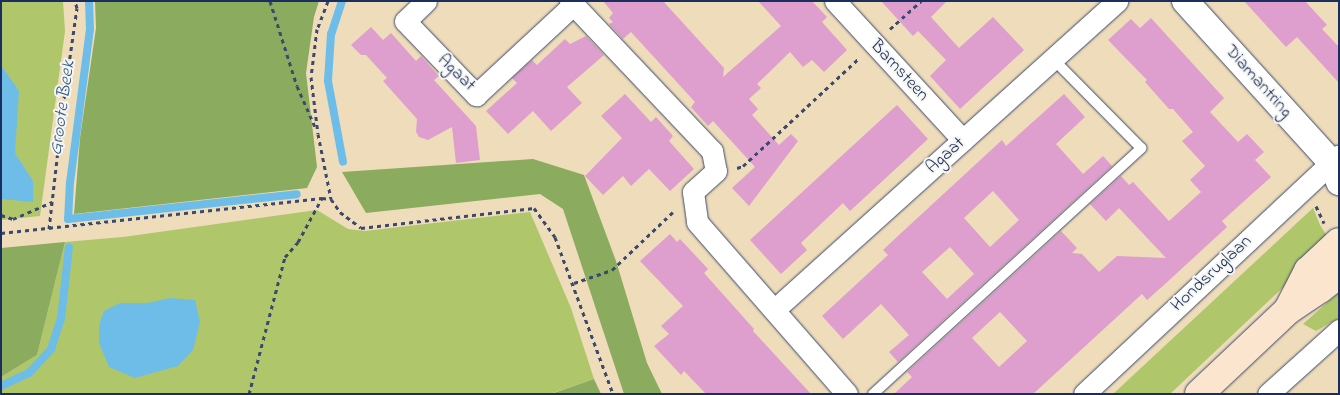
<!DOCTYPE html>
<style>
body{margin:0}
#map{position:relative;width:1340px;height:395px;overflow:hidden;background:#eedcba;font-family:"Indie Flower",sans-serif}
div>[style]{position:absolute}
.green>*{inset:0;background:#afc66a}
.forest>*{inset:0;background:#8bab5e}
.water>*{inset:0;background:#6ebde9}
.stream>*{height:8px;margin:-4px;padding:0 4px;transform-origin:4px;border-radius:4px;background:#6ebde9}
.building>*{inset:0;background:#de9fce}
.path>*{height:3px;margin-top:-1.5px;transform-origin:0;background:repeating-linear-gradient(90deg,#3b496c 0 4px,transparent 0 8px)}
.roads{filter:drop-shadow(0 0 1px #3b496c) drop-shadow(0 0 1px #3b496c)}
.service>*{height:10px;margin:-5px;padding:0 5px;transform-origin:5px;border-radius:5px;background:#fff}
.minor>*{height:21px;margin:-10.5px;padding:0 10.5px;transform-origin:10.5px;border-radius:10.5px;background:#fff}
.tertiary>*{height:26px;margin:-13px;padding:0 13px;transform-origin:13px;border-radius:13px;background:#fff}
.secondary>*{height:28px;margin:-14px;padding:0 14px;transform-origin:14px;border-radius:14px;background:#fce5cf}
span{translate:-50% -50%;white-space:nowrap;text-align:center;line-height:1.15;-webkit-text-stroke:4px #f6f6f2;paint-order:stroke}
.street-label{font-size:18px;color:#1b2f5e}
.water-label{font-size:19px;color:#345a88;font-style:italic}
.frame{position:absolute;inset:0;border:2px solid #1b2f5e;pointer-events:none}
</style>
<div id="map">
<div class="green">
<i style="clip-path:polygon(1px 1px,63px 1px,65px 31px,40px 216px,1px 220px)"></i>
<i style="clip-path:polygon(1313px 208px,1320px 225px,1330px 241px,1328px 245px,1170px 394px,1113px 394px)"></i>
<i style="clip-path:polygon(317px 210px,348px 229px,365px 231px,530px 212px,571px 308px,594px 379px,550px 394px,1px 394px,1px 377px,37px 355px,65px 242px,123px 237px)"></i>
<i style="clip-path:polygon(1339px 292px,1339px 318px,1316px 331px,1303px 324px)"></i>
</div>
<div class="forest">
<i style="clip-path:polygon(95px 1px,319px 1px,314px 17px,306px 73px,317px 167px,307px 188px,74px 214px,80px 138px,96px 28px)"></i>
<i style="clip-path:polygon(533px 159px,584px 175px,616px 261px,647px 363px,662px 394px,624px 394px,563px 209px,540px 194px,366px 213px,342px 172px)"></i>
<i style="clip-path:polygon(65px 242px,37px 355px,1px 377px,1px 248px)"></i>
<i style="clip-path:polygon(594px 379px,601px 394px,551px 394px)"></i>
</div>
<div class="water">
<i style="clip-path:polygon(1px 65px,19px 91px,15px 153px,33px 181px,33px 202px,1px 199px)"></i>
<i style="clip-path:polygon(170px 298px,195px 300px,200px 322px,193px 350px,178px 366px,135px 378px,109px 367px,99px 343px,99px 325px,104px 311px,120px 303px,148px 303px)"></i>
</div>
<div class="stream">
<i style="left:89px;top:1px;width:28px;rotate:88deg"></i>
<i style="left:90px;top:29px;width:154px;rotate:97.4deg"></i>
<i style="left:70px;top:182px;width:37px;rotate:93deg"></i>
<i style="left:68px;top:219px;width:230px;rotate:-6.2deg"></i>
<i style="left:342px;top:1px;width:35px;rotate:108deg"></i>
<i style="left:331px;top:34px;width:47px;rotate:93.7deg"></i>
<i style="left:328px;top:81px;width:82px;rotate:79.5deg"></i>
<i style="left:1px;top:386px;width:31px;rotate:-25deg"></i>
<i style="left:29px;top:373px;width:33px;rotate:-47deg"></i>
<i style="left:51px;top:349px;width:32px;rotate:-72deg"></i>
<i style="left:61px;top:319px;width:72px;rotate:-83.7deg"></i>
</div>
<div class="building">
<i style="clip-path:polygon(603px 1px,663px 1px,724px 68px,723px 77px,781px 26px,758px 1px,812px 1px,827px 17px,822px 22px,847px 50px,824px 72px,812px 60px,803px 67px,790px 52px,757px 84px,761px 88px,749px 99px,758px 109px,752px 115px,779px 145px,791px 134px,798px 141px,749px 206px,732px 188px,755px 167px,713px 121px,708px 126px,691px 107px,695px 102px,631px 32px,623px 39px,609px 24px,613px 22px,609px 18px,613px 13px)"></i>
<i style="clip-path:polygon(881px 1px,947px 1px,931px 17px,959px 48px,993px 17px,1024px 50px,960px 109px,930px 76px,946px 60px,918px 31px,913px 36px)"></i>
<i style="clip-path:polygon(1244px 1px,1305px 1px,1327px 25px,1322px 29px,1339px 47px,1339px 83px,1297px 37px,1286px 47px)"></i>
<i style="clip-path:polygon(evenodd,1151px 18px,1224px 98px,1210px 112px,1238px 142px,1247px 134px,1264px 152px,1255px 160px,1271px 177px,1222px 221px,1227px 227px,1164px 285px,1147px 300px,1142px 294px,1033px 394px,894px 394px,912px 377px,907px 372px,1061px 231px,1077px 248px,1072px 253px,1082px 254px,1099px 272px,1117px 256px,1166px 258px,1119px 208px,1106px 221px,1090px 204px,1121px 176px,1129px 185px,1133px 182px,1169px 221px,1201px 192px,1190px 180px,1205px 166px,1182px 141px,1193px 132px,1173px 109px,1169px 109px,1145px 82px,1147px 80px,1108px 40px,1131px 19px,1140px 28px,1151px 18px,1000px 312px,1027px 341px,999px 367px,972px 338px,1000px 312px)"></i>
<i style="clip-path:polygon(371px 27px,383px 40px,391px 33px,416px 61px,421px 56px,439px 76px,434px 80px,476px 126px,480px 160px,456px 163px,452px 127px,428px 140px,419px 137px,416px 132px,417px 119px,383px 81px,387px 78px,366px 55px,361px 55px,351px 45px)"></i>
<i style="clip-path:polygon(586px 36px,604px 55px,567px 87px,582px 103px,551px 131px,533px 111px,508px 134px,486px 111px,517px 83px,512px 78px,532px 60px,537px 65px,565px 39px,570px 44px)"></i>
<i style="clip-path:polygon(625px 94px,651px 122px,656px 117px,673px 136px,669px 141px,694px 169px,670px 191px,649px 169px,631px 186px,623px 176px,603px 195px,585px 176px,622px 138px,601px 116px)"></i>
<i style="clip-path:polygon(evenodd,1064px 94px,1085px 117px,1056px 144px,1083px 174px,1103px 156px,1112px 166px,898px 362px,889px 352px,909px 335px,881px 304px,843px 339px,822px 316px,888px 255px,883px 250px,899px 235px,1002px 140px,1006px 146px,1064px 94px,993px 191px,1019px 220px,990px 247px,964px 218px,993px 191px,1064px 94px,950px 247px,974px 274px,947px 299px,922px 272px,950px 247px)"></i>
<i style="clip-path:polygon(897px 105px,928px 139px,850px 211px,843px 203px,801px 243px,807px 250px,781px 274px,750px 240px)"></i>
<i style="clip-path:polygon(670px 234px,677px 242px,680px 239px,708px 269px,704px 273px,754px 329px,753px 331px,811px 394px,706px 394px,684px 371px,681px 375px,654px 346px,669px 334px,661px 326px,683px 306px,640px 261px)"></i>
</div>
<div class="path">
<i style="left:270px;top:1px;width:89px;rotate:72.4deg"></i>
<i style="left:297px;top:86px;width:47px;rotate:66.2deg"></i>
<i style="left:328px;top:1px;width:30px;rotate:111deg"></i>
<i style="left:317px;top:29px;width:48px;rotate:97.1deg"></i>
<i style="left:311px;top:77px;width:57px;rotate:83deg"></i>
<i style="left:318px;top:134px;width:66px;rotate:78.7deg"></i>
<i style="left:331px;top:199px;width:16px;rotate:55deg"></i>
<i style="left:340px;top:212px;width:26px;rotate:37deg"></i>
<i style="left:361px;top:228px;width:174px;rotate:-6.6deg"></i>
<i style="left:534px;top:208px;width:36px;rotate:54deg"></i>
<i style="left:555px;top:237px;width:167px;rotate:69.7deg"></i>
<i style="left:890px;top:29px;width:42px;rotate:-42.1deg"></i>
<i style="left:737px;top:168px;width:6px;rotate:-18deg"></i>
<i style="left:743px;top:166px;width:157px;rotate:-42.9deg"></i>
<i style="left:1316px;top:206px;width:19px;rotate:65deg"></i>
<i style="left:1px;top:215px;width:13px;rotate:18deg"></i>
<i style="left:13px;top:219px;width:43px;rotate:-23.6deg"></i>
<i style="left:49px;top:229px;width:124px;rotate:-83.5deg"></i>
<i style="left:63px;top:106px;width:99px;rotate:-81.9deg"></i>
<i style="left:77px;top:8px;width:7px;rotate:-106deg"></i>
<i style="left:1px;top:233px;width:323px;rotate:-6.2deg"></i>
<i style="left:322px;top:198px;width:9px;rotate:6deg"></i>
<i style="left:574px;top:283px;width:40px;rotate:-18.9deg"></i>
<i style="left:612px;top:270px;width:84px;rotate:-43.6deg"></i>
<i style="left:249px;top:394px;width:142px;rotate:-75.3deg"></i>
<i style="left:285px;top:257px;width:20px;rotate:-49deg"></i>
<i style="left:298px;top:242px;width:50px;rotate:-61.4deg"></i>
</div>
<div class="roads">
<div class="service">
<i style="left:873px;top:394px;width:364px;rotate:-42.5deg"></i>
<i style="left:1141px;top:148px;width:125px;rotate:-134.7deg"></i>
</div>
<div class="minor">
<i style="left:426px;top:1px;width:29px;rotate:136deg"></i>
<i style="left:405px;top:21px;width:103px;rotate:46.2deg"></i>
<i style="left:476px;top:95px;width:132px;rotate:-42.9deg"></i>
<i style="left:570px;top:1px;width:207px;rotate:46.6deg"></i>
<i style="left:712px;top:151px;width:20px;rotate:79deg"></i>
<i style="left:716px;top:171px;width:31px;rotate:138deg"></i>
<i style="left:693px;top:192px;width:30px;rotate:82deg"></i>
<i style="left:697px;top:222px;width:228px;rotate:48.9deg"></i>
<i style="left:835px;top:1px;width:189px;rotate:47.4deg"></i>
<i style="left:774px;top:310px;width:462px;rotate:-42deg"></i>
<i style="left:1084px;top:394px;width:349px;rotate:-43.1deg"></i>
<i style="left:1268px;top:394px;width:96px;rotate:-42deg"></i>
</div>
<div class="tertiary">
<i style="left:1185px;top:1px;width:217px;rotate:47.8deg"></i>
<i style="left:1331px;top:162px;width:22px;rotate:68deg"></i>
</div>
<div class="secondary">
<i style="left:1289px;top:308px;width:42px;rotate:-62.8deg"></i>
<i style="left:1308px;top:271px;width:42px;rotate:-43.1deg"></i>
<i style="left:1199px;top:394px;width:121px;rotate:-43.3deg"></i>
<i style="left:1287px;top:311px;width:40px;rotate:-34deg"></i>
<i style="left:1320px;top:289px;width:24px;rotate:-38deg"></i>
</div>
</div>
<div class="street-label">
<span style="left:899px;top:71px;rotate:47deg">Barnsteen</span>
<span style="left:456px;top:73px;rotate:44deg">Agaat</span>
<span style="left:1258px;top:82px;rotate:48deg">Diamantring</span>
<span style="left:946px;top:156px;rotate:-42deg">Agaat</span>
<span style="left:1212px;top:274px;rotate:-43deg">Hondsruglaan</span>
</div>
<div class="water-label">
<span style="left:63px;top:108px;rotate:-82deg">Groote Beek</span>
</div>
<div class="frame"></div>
</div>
